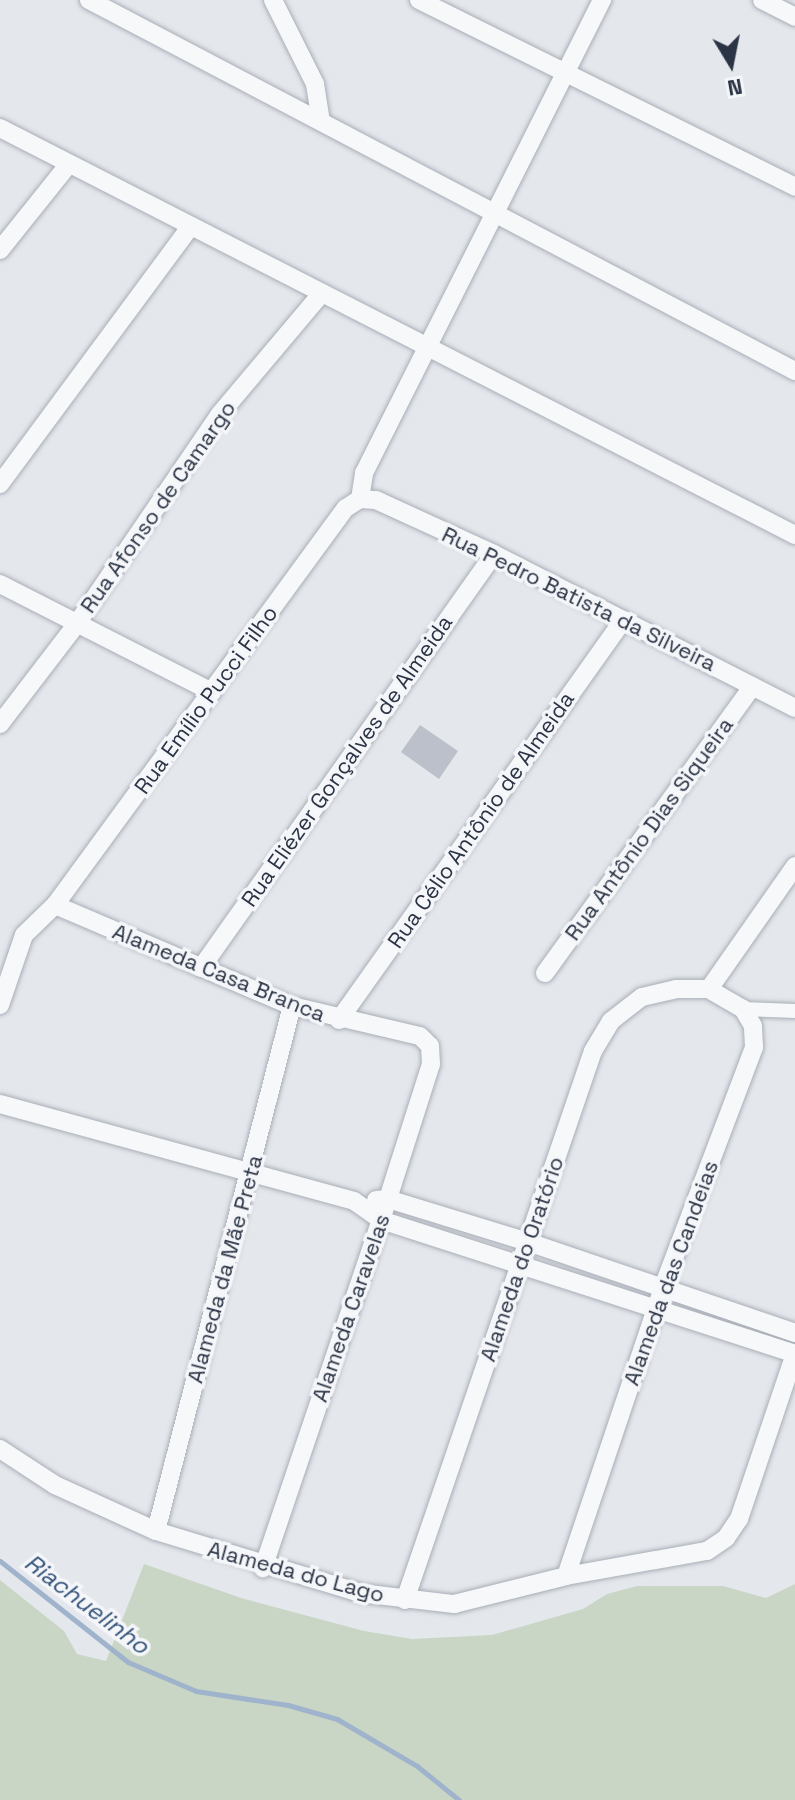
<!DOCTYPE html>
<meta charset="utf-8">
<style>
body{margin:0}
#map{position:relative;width:795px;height:1800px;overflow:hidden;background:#e4e7ec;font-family:"Space Grotesk",sans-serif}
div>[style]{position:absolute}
.green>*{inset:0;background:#c9d6c5}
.stream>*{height:5px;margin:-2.5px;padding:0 2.5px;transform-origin:2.5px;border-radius:2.5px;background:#9fb4cc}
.building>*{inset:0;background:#bbc0ca}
.roads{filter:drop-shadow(0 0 2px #a9aeb7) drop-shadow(0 0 2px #a9aeb7)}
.pedestrian>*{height:14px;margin:-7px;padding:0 7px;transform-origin:7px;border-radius:7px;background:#f7f8fa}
.minor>*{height:18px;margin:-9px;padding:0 9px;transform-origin:9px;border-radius:9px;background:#f7f8fa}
span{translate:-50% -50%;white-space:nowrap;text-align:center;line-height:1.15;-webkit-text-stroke:7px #f4f6f9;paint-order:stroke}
.street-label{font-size:22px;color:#2b3445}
.water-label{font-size:24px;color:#34527a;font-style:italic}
.north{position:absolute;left:691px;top:24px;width:80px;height:80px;-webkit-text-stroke:6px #f4f6f9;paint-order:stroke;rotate:170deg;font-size:22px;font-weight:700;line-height:32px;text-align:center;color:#2b3445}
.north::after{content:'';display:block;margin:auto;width:28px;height:36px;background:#2b3445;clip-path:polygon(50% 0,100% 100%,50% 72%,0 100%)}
</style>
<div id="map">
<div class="green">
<i style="clip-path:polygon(144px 1564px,241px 1598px,364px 1631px,412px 1639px,492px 1635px,583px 1609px,607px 1594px,637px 1586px,723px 1586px,766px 1598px,795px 1584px,795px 1800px,0 1800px,0 1580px,64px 1631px,77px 1654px,106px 1661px)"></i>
</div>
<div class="stream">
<i style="left:0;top:1561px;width:163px;rotate:38.3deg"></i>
<i style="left:128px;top:1662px;width:74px;rotate:23.1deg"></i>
<i style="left:196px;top:1691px;width:93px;rotate:8.7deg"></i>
<i style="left:288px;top:1705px;width:51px;rotate:15.9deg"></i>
<i style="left:337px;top:1719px;width:93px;rotate:30.4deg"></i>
<i style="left:417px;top:1766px;width:54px;rotate:39deg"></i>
</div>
<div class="building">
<i style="clip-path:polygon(420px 725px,458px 751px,439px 779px,401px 752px)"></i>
</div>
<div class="roads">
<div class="pedestrian">
<i style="left:743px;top:1009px;width:52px;rotate:2.2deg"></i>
</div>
<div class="minor">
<i style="left:89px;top:0;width:798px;rotate:27.72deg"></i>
<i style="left:273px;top:0;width:94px;rotate:63.4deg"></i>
<i style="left:315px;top:84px;width:37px;rotate:81deg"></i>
<i style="left:419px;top:0;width:420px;rotate:26.4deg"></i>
<i style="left:762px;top:0;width:37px;rotate:27deg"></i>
<i style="left:0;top:128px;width:893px;rotate:27.11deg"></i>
<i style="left:0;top:250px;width:110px;rotate:-51.3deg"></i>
<i style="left:0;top:484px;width:321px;rotate:-53.5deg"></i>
<i style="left:360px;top:499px;width:26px;rotate:-81deg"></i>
<i style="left:364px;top:473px;width:530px;rotate:-63.29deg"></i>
<i style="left:360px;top:499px;width:16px;rotate:4deg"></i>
<i style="left:376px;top:500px;width:130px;rotate:24.6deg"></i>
<i style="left:494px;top:554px;width:338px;rotate:27.1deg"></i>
<i style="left:0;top:584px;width:238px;rotate:27deg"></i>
<i style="left:0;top:724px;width:125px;rotate:-52.5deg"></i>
<i style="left:76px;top:625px;width:255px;rotate:-55.7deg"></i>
<i style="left:220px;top:414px;width:157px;rotate:-49.9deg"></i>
<i style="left:55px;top:905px;width:258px;rotate:23.1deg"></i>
<i style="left:292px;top:1006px;width:131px;rotate:13.2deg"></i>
<i style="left:420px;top:1036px;width:14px;rotate:45deg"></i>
<i style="left:430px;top:1046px;width:18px;rotate:87deg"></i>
<i style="left:431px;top:1064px;width:142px;rotate:107.7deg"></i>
<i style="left:388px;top:1199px;width:390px;rotate:108.7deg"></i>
<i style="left:201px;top:968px;width:507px;rotate:-54.71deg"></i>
<i style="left:545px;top:973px;width:354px;rotate:-54.1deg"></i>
<i style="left:709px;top:989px;width:150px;rotate:-55deg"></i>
<i style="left:0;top:1005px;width:74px;rotate:-71.1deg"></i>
<i style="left:24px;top:935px;width:43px;rotate:-44.1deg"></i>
<i style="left:55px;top:905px;width:492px;rotate:-53.8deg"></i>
<i style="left:346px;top:508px;width:17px;rotate:-33deg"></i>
<i style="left:339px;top:1020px;width:491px;rotate:-54.6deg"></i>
<i style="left:0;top:1104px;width:367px;rotate:15.3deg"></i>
<i style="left:354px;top:1201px;width:33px;rotate:35deg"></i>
<i style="left:381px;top:1220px;width:435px;rotate:17.9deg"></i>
<i style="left:376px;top:1200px;width:12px;rotate:-5deg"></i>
<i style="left:388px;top:1199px;width:146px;rotate:17.1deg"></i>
<i style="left:528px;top:1242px;width:282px;rotate:18.8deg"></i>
<i style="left:0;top:1449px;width:66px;rotate:33.2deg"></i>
<i style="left:55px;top:1485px;width:111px;rotate:24.5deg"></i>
<i style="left:156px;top:1531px;width:213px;rotate:16.9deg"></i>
<i style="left:360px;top:1593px;width:95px;rotate:6.7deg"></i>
<i style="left:454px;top:1604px;width:115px;rotate:-14deg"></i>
<i style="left:566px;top:1576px;width:143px;rotate:-10.1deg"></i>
<i style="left:707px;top:1551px;width:23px;rotate:-34deg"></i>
<i style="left:726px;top:1538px;width:23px;rotate:-56deg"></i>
<i style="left:739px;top:1519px;width:174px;rotate:-71.3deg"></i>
<i style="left:156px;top:1531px;width:542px;rotate:-75.48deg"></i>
<i style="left:566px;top:1576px;width:305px;rotate:-71.4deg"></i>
<i style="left:663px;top:1287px;width:257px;rotate:-69.2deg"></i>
<i style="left:754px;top:1047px;width:21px;rotate:-93deg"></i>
<i style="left:753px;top:1026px;width:20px;rotate:-120deg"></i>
<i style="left:743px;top:1009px;width:39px;rotate:-150deg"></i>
<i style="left:405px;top:1600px;width:580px;rotate:-71.1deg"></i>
<i style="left:593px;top:1051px;width:35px;rotate:-59deg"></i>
<i style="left:611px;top:1021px;width:39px;rotate:-38deg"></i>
<i style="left:642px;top:997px;width:35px;rotate:-13deg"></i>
<i style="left:676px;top:989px;width:33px"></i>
</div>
</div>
<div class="street-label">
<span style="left:158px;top:507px;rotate:-55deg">Rua Afonso de Camargo</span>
<span style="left:579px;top:599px;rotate:26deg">Rua Pedro Batista da Silveira</span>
<span style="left:206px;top:700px;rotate:-54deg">Rua Emílio Pucci Filho</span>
<span style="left:347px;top:761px;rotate:-55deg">Rua Eliézer Gonçalves de Almeida</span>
<span style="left:481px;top:820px;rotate:-55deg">Rua Célio Antônio de Almeida</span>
<span style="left:649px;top:829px;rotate:-54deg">Rua Antônio Dias Siqueira</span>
<span style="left:219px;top:973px;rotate:22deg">Alameda Casa Branca</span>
<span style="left:522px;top:1259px;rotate:-71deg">Alameda do Oratório</span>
<span style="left:225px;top:1269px;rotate:-75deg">Alameda da Mãe Preta</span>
<span style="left:671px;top:1273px;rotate:-70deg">Alameda das Candeias</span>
<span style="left:351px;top:1308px;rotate:-71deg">Alameda Caravelas</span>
<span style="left:296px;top:1572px;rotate:15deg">Alameda do Lago</span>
</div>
<div class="water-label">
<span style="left:87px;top:1604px;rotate:37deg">Riachuelinho</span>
</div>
<div class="north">N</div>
</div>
